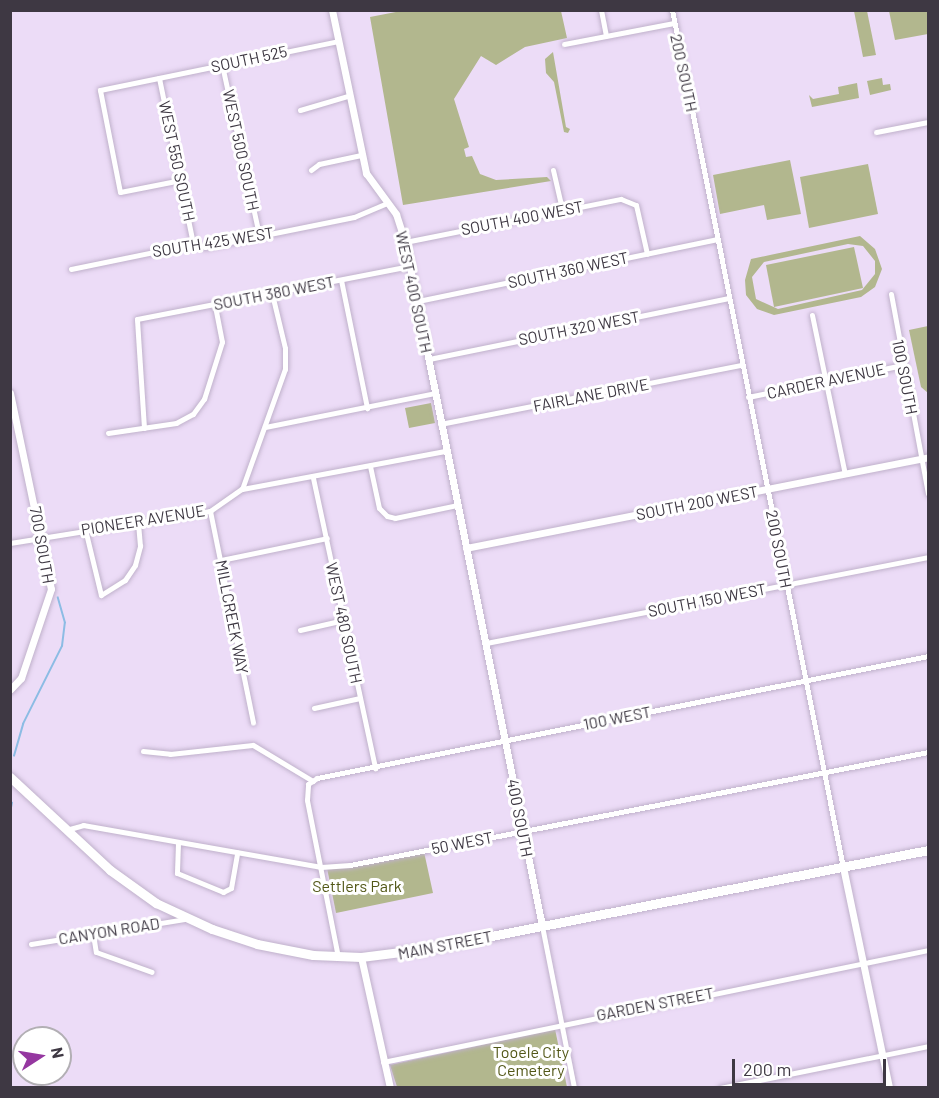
<!DOCTYPE html>
<style>
body{margin:0}
#map{position:relative;width:939px;height:1098px;overflow:hidden;background:#ecdcf7;font-family:Barlow,sans-serif}
div>[style]{position:absolute}
.green>*{inset:0;background:#b2b78e}
.stream>*{height:1.5px;margin:-0.75px;padding:0 0.75px;transform-origin:0.75px;border-radius:0.75px;background:#8cbce4}
.roads{filter:drop-shadow(0 0 2px #c0b1cb) drop-shadow(0 0 2px #c0b1cb)}
.minor>*{height:5px;margin:-2.5px;padding:0 2.5px;transform-origin:2.5px;border-radius:2.5px;background:#fff}
.tertiary>*{height:7px;margin:-3.5px;padding:0 3.5px;transform-origin:3.5px;border-radius:3.5px;background:#fff}
.trunk>*{height:9px;margin:-4.5px;padding:0 4.5px;transform-origin:4.5px;border-radius:4.5px;background:#fff}
span{translate:-50% -50%;white-space:nowrap;text-align:center;line-height:1.15;-webkit-text-stroke:6px #fff;paint-order:stroke}
.street-label{font-size:16px;color:#3e3843}
.park-label{font-size:16px;color:#525717}
.frame{position:absolute;inset:0;border:12px solid #3e3843;pointer-events:none}
.north{position:absolute;left:12px;top:1026px;width:60px;height:60px;box-sizing:border-box;background:#fff;border:2px solid #b2afb4;border-radius:50%;rotate:78deg;font-size:16px;font-weight:700;line-height:24px;text-align:center;color:#3e3843}
.north::after{content:'';display:block;margin:auto;width:21px;height:27px;background:#9537a0;clip-path:polygon(50% 0,100% 100%,50% 72%,0 100%)}
.scale{position:absolute;left:732px;top:1059px;width:154px;height:27px;box-sizing:border-box;border:3px solid #3e3843;border-top:0;padding-left:8px;font-size:18px;line-height:21px;white-space:nowrap;color:#3e3843;-webkit-text-stroke:4px #fff;paint-order:stroke}
</style>
<div id="map">
<div class="green">
<i style="clip-path:polygon(401px 11px,561px 11px,567px 38px,525px 47px,496px 65px,481px 56px,454px 99px,469px 147px,464px 149px,466px 157px,472px 156px,480px 174px,496px 180px,547px 177px,551px 181px,403px 205px,370px 17px)"></i>
<i style="clip-path:polygon(854px 11px,867px 11px,876px 55px,863px 57px)"></i>
<i style="clip-path:polygon(889px 11px,928px 11px,928px 34px,895px 40px)"></i>
<i style="clip-path:polygon(553px 52px,566px 127px,570px 129px,568px 133px,564px 132px,554px 82px,546px 73px,545px 59px)"></i>
<i style="clip-path:polygon(882px 78px,883px 85px,890px 84px,891px 90px,870px 95px,867px 81px)"></i>
<i style="clip-path:polygon(857px 83px,859px 98px,812px 107px,809px 95px,813px 99px,839px 94px,838px 87px)"></i>
<i style="clip-path:polygon(790px 160px,801px 214px,767px 220px,764px 205px,720px 214px,713px 175px)"></i>
<i style="clip-path:polygon(868px 164px,878px 214px,809px 228px,800px 177px)"></i>
<i style="clip-path:polygon(evenodd,860px 236px,875px 249px,882px 269px,875px 287px,861px 297px,774px 315px,757px 309px,746px 295px,745px 280px,751px 259px,860px 236px,848px 244px,863px 246px,875px 261px,875px 274px,862px 290px,778px 309px,756px 299px,752px 277px,764px 262px,848px 244px)"></i>
<i style="clip-path:polygon(854px 247px,863px 288px,774px 307px,766px 265px)"></i>
<i style="clip-path:polygon(928px 326px,928px 393px,921px 387px,909px 330px)"></i>
<i style="clip-path:polygon(431px 403px,435px 423px,409px 428px,405px 408px)"></i>
<i style="clip-path:polygon(424px 852px,433px 893px,336px 913px,327px 868px)"></i>
<i style="clip-path:polygon(555px 1029px,567px 1087px,397px 1087px,390px 1065px)"></i>
</div>
<div class="stream">
<i style="left:14px;top:756px;width:33px;rotate:-74deg"></i>
<i style="left:23px;top:724px;width:87px;rotate:-63.4deg"></i>
<i style="left:62px;top:646px;width:23px;rotate:-83deg"></i>
<i style="left:65px;top:623px;width:26px;rotate:-106deg"></i>
<i style="left:10px;top:813px;width:10px;rotate:-79deg"></i>
</div>
<div class="roads">
<div class="minor">
<i style="left:601px;top:10px;width:26px;rotate:79deg"></i>
<i style="left:672px;top:10px;width:874px;rotate:78.72deg"></i>
<i style="left:564px;top:44px;width:112px;rotate:-10.8deg"></i>
<i style="left:222px;top:65px;width:174px;rotate:77.7deg"></i>
<i style="left:159px;top:78px;width:169px;rotate:78.4deg"></i>
<i style="left:300px;top:110px;width:50px;rotate:-16.3deg"></i>
<i style="left:876px;top:132px;width:53px;rotate:-10.9deg"></i>
<i style="left:311px;top:170px;width:10px;rotate:-37deg"></i>
<i style="left:319px;top:164px;width:43px;rotate:-12.1deg"></i>
<i style="left:553px;top:170px;width:40px;rotate:77deg"></i>
<i style="left:181px;top:180px;width:62px;rotate:168.9deg"></i>
<i style="left:120px;top:192px;width:104px;rotate:-101.1deg"></i>
<i style="left:100px;top:90px;width:243px;rotate:-11.6deg"></i>
<i style="left:405px;top:242px;width:220px;rotate:-11.3deg"></i>
<i style="left:621px;top:199px;width:16px;rotate:22deg"></i>
<i style="left:636px;top:205px;width:50px;rotate:77.3deg"></i>
<i style="left:71px;top:269px;width:125px;rotate:-11.6deg"></i>
<i style="left:193px;top:244px;width:12px;rotate:14deg"></i>
<i style="left:205px;top:247px;width:152px;rotate:-11.4deg"></i>
<i style="left:354px;top:217px;width:36px;rotate:-23deg"></i>
<i style="left:341px;top:280px;width:131px;rotate:78.5deg"></i>
<i style="left:891px;top:294px;width:203px;rotate:79.5deg"></i>
<i style="left:418px;top:301px;width:306px;rotate:-11.7deg"></i>
<i style="left:812px;top:315px;width:162px;rotate:78.3deg"></i>
<i style="left:429px;top:359px;width:306px;rotate:-11.5deg"></i>
<i style="left:748px;top:397px;width:158px;rotate:-11.7deg"></i>
<i style="left:440px;top:424px;width:307px;rotate:-11.1deg"></i>
<i style="left:265px;top:427px;width:173px;rotate:-11.3deg"></i>
<i style="left:144px;top:428px;width:109px;rotate:-93.7deg"></i>
<i style="left:137px;top:319px;width:278px;rotate:-11deg"></i>
<i style="left:108px;top:433px;width:69px;rotate:-8.4deg"></i>
<i style="left:176px;top:423px;width:19px;rotate:-28deg"></i>
<i style="left:193px;top:414px;width:19px;rotate:-54deg"></i>
<i style="left:204px;top:399px;width:60px;rotate:-72.5deg"></i>
<i style="left:222px;top:342px;width:38px;rotate:-101deg"></i>
<i style="left:370px;top:466px;width:43px;rotate:77.9deg"></i>
<i style="left:379px;top:508px;width:11px;rotate:45deg"></i>
<i style="left:387px;top:516px;width:8px;rotate:14deg"></i>
<i style="left:395px;top:518px;width:63px;rotate:-11.8deg"></i>
<i style="left:313px;top:478px;width:297px;rotate:77.9deg"></i>
<i style="left:242px;top:489px;width:127px;rotate:-70.3deg"></i>
<i style="left:285px;top:369px;width:21px;rotate:-90deg"></i>
<i style="left:285px;top:348px;width:56px;rotate:-103.5deg"></i>
<i style="left:210px;top:511px;width:216px;rotate:78.5deg"></i>
<i style="left:85px;top:529px;width:68px;rotate:76.4deg"></i>
<i style="left:101px;top:595px;width:28px;rotate:-32deg"></i>
<i style="left:125px;top:580px;width:18px;rotate:-56deg"></i>
<i style="left:135px;top:565px;width:20px;rotate:-75deg"></i>
<i style="left:140px;top:546px;width:24px;rotate:-95deg"></i>
<i style="left:10px;top:543px;width:203px;rotate:-9.1deg"></i>
<i style="left:210px;top:511px;width:39px;rotate:-35deg"></i>
<i style="left:242px;top:489px;width:208px;rotate:-10.6deg"></i>
<i style="left:221px;top:560px;width:108px;rotate:-11.7deg"></i>
<i style="left:300px;top:630px;width:45px;rotate:-12.8deg"></i>
<i style="left:486px;top:643px;width:450px;rotate:-11deg"></i>
<i style="left:314px;top:708px;width:47px;rotate:-12.3deg"></i>
<i style="left:143px;top:751px;width:27px;rotate:6deg"></i>
<i style="left:170px;top:754px;width:83px;rotate:-6.2deg"></i>
<i style="left:253px;top:745px;width:70px;rotate:31deg"></i>
<i style="left:66px;top:830px;width:18px;rotate:-16deg"></i>
<i style="left:83px;top:825px;width:242px;rotate:10deg"></i>
<i style="left:321px;top:867px;width:29px;rotate:-4deg"></i>
<i style="left:350px;top:865px;width:589px;rotate:-11.06deg"></i>
<i style="left:178px;top:843px;width:30px;rotate:92deg"></i>
<i style="left:177px;top:873px;width:50px;rotate:22.4deg"></i>
<i style="left:223px;top:892px;width:9px;rotate:-27deg"></i>
<i style="left:231px;top:888px;width:36px;rotate:-80deg"></i>
<i style="left:542px;top:926px;width:165px;rotate:78.8deg"></i>
<i style="left:93px;top:934px;width:18px;rotate:81deg"></i>
<i style="left:96px;top:952px;width:59px;rotate:19.7deg"></i>
<i style="left:31px;top:944px;width:157px;rotate:-9.2deg"></i>
<i style="left:338px;top:957px;width:160px;rotate:-101.2deg"></i>
<i style="left:307px;top:800px;width:16px;rotate:-86deg"></i>
<i style="left:308px;top:784px;width:11px;rotate:-34deg"></i>
<i style="left:317px;top:778px;width:623px;rotate:-11.29deg"></i>
<i style="left:383px;top:1062px;width:556px;rotate:-11.61deg"></i>
<i style="left:720px;top:1088px;width:212px;rotate:-11.4deg"></i>
</div>
<div class="tertiary">
<i style="left:332px;top:10px;width:167px;rotate:78.2deg"></i>
<i style="left:366px;top:173px;width:51px;rotate:53.8deg"></i>
<i style="left:396px;top:214px;width:29px;rotate:72deg"></i>
<i style="left:405px;top:242px;width:698px;rotate:78.67deg"></i>
<i style="left:10px;top:393px;width:200px;rotate:78.2deg"></i>
<i style="left:51px;top:589px;width:94px;rotate:108.6deg"></i>
<i style="left:21px;top:678px;width:16px;rotate:133deg"></i>
<i style="left:466px;top:548px;width:471px;rotate:-11.1deg"></i>
<i style="left:843px;top:867px;width:226px;rotate:78.2deg"></i>
<i style="left:361px;top:957px;width:134px;rotate:77.5deg"></i>
</div>
<div class="trunk">
<i style="left:10px;top:777px;width:137px;rotate:42.9deg"></i>
<i style="left:110px;top:870px;width:57px;rotate:35.7deg"></i>
<i style="left:156px;top:903px;width:62px;rotate:24.9deg"></i>
<i style="left:212px;top:929px;width:47px;rotate:18.4deg"></i>
<i style="left:257px;top:944px;width:57px;rotate:11.1deg"></i>
<i style="left:313px;top:955px;width:48px;rotate:2.4deg"></i>
<i style="left:361px;top:957px;width:64px;rotate:-7.1deg"></i>
<i style="left:425px;top:949px;width:513px;rotate:-11.13deg"></i>
</div>
</div>
<div class="street-label">
<span style="left:249px;top:59px;rotate:-12deg">SOUTH 525</span>
<span style="left:684px;top:73px;rotate:78deg">200 SOUTH</span>
<span style="left:241px;top:150px;rotate:78deg">WEST 500 SOUTH</span>
<span style="left:177px;top:161px;rotate:78deg">WEST 550 SOUTH</span>
<span style="left:522px;top:218px;rotate:-11deg">SOUTH 400 WEST</span>
<span style="left:213px;top:242px;rotate:-9deg">SOUTH 425 WEST</span>
<span style="left:568px;top:270px;rotate:-12deg">SOUTH 360 WEST</span>
<span style="left:414px;top:292px;rotate:78deg">WEST 400 SOUTH</span>
<span style="left:274px;top:293px;rotate:-11deg">SOUTH 380 WEST</span>
<span style="left:579px;top:328px;rotate:-11deg">SOUTH 320 WEST</span>
<span style="left:905px;top:377px;rotate:79deg">100 SOUTH</span>
<span style="left:826px;top:381px;rotate:-12deg">CARDER AVENUE</span>
<span style="left:591px;top:395px;rotate:-11deg">FAIRLANE DRIVE</span>
<span style="left:697px;top:503px;rotate:-11deg">SOUTH 200 WEST</span>
<span style="left:143px;top:520px;rotate:-9deg">PIONEER AVENUE</span>
<span style="left:42px;top:545px;rotate:80deg">700 SOUTH</span>
<span style="left:779px;top:549px;rotate:79deg">200 SOUTH</span>
<span style="left:707px;top:600px;rotate:-11deg">SOUTH 150 WEST</span>
<span style="left:232px;top:617px;rotate:79deg">MILLCREEK WAY</span>
<span style="left:344px;top:623px;rotate:78deg">WEST 480 SOUTH</span>
<span style="left:617px;top:718px;rotate:-11deg">100 WEST</span>
<span style="left:520px;top:818px;rotate:79deg">400 SOUTH</span>
<span style="left:462px;top:843px;rotate:-11deg">50 WEST</span>
<span style="left:109px;top:931px;rotate:-9deg">CANYON ROAD</span>
<span style="left:445px;top:945px;rotate:-11deg">MAIN STREET</span>
<span style="left:655px;top:1004px;rotate:-11deg">GARDEN STREET</span>
</div>
<div class="park-label">
<span style="left:357px;top:886px">Settlers Park</span>
<span style="left:531px;top:1061px">Tooele City<br>Cemetery</span>
</div>
<div class="frame"></div>
<div class="north">N</div>
<div class="scale">200 m</div>
</div>
